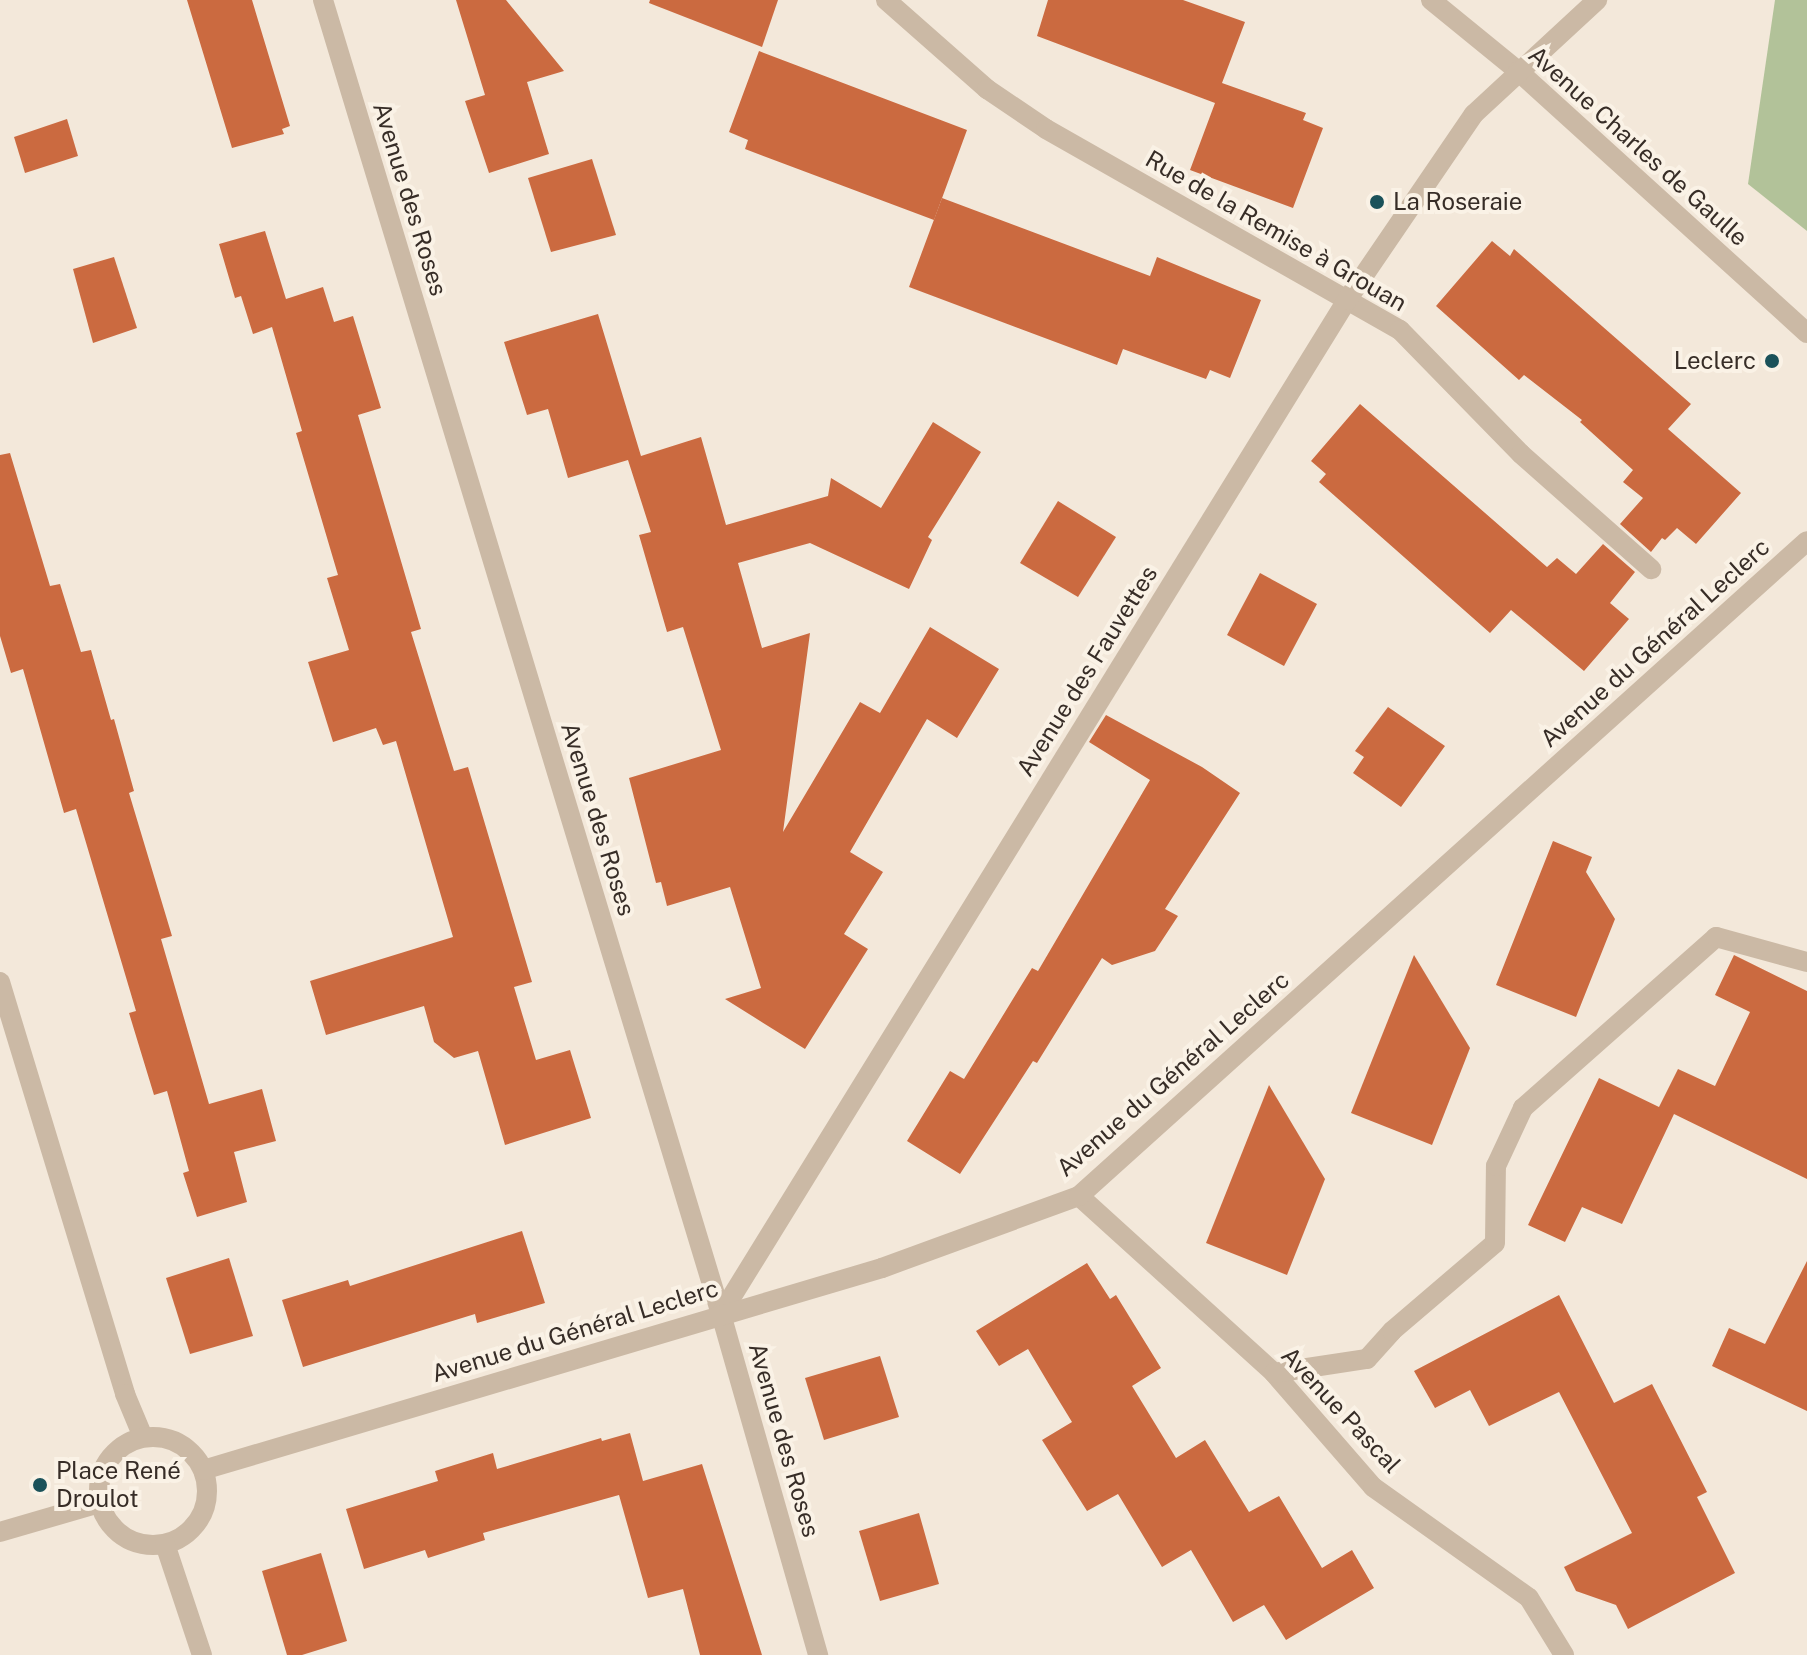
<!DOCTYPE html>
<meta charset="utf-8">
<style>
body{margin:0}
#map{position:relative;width:1807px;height:1655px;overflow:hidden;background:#f3e8da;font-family:"Public Sans",sans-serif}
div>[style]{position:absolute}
.green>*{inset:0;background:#b2c299}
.building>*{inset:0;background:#cb6a40}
.minor>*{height:20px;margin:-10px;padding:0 10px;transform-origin:10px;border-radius:10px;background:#cbb9a5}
.minor>.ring{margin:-10px;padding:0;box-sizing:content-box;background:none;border:20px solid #cbb9a5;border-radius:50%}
.dots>*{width:22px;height:22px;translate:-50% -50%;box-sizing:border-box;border:4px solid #faf2e6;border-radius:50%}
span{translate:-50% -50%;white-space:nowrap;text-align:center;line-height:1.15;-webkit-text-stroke:8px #faf2e6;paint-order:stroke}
.street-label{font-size:24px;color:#372d27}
.poi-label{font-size:24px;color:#372d27}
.left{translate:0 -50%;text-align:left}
.right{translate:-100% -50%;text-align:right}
</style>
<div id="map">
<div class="green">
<i style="clip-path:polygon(1775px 0,1807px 0,1807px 231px,1748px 184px)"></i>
</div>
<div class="building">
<i style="clip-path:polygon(187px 0,252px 0,290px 126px,282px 129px,284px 134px,232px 148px)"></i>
<i style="clip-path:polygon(456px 0,506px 0,564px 71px,527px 82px,549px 154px,489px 173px,465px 101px,485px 95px)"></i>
<i style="clip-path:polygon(650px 0,778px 0,762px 47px,649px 3px)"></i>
<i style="clip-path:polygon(1048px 0,1183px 0,1245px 22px,1222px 83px,1306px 113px,1303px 120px,1323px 128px,1293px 208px,1190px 170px,1215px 103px,1037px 36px)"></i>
<i style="clip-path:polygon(759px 51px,967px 130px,934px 220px,745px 149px,748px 140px,729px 132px)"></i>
<i style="clip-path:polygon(67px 119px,78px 156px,25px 173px,14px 137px)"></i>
<i style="clip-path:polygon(592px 159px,616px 235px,551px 252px,528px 178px)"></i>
<i style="clip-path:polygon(942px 198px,1150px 276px,1157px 257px,1261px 300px,1230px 378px,1210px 370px,1206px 379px,1123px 349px,1117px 365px,909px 287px)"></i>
<i style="clip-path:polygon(265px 231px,286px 299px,323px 287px,334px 322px,353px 316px,381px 408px,358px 415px,421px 629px,411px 632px,454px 771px,468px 767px,532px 982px,514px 987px,536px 1060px,570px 1050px,591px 1118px,505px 1145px,478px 1051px,454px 1058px,434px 1042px,424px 1006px,326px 1035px,310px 981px,453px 937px,396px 741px,383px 745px,376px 728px,333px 742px,308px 662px,349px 650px,327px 578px,338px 575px,296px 433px,302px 431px,272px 327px,253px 334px,241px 296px,235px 298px,219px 244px)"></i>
<i style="clip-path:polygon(1492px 241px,1510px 256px,1514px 249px,1691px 404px,1668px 429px,1741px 493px,1696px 544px,1677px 528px,1665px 540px,1662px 538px,1651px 552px,1620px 524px,1643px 498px,1623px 482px,1633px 470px,1580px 422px,1582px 420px,1524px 375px,1519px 380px,1436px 306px)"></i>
<i style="clip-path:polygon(114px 257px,137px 328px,93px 343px,73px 269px)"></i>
<i style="clip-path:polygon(598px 314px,641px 456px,701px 437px,726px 525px,828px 496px,831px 478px,881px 508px,933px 422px,981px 452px,928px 537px,932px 540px,909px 589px,810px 543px,738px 563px,762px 648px,810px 633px,783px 832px,860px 702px,880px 713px,930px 627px,999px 669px,957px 738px,927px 719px,850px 852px,883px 872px,844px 934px,868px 949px,805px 1049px,725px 999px,761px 988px,730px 887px,667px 906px,661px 882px,656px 883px,629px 778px,721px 750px,683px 627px,667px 632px,639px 535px,651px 532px,628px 460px,568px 478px,548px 409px,527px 415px,504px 342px)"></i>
<i style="clip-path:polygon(1360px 404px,1547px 567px,1557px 558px,1576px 574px,1603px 544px,1635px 572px,1610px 603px,1629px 619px,1584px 671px,1511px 610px,1490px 633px,1319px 482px,1326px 474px,1311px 461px)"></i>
<i style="clip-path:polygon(10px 453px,50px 586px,60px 584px,81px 652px,91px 650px,111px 720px,114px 719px,134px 791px,129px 793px,172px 936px,161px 939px,209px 1104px,262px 1089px,276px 1141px,234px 1152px,247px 1202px,197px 1217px,183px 1173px,189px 1171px,167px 1091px,154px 1095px,129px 1013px,136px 1011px,76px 809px,64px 813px,23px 669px,11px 673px,0 636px,0 455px)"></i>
<i style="clip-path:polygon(1058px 501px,1116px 537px,1078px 597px,1020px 563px)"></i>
<i style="clip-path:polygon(1260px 573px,1317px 604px,1284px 666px,1227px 635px)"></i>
<i style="clip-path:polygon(1388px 707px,1445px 746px,1401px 807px,1353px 773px,1364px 757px,1355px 751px)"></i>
<i style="clip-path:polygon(1106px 715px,1202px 767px,1240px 793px,1165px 909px,1178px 916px,1155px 951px,1112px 965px,1102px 958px,1037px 1063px,1033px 1061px,960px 1174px,907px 1141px,950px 1071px,964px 1079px,1032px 968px,1038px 971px,1150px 780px,1089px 742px)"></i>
<i style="clip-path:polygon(1553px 841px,1592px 857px,1586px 872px,1615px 919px,1576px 1017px,1496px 985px)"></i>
<i style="clip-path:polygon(1414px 955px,1470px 1048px,1432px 1145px,1351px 1113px)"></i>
<i style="clip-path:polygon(1734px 955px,1807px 991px,1807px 1179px,1674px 1114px,1622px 1224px,1582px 1207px,1565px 1242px,1528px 1225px,1599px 1078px,1659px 1107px,1678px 1069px,1715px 1086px,1750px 1012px,1715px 995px)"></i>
<i style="clip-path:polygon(1269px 1085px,1325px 1179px,1287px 1275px,1206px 1243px)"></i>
<i style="clip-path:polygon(522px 1231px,545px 1303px,477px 1323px,475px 1314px,303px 1367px,282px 1300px,348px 1280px,350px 1286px)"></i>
<i style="clip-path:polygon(229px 1258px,253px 1336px,190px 1354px,166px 1278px)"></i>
<i style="clip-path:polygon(1807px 1261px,1807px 1411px,1712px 1366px,1729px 1328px,1765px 1344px)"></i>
<i style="clip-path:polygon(1087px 1263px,1110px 1299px,1116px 1295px,1161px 1368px,1132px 1386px,1176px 1458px,1205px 1440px,1249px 1512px,1279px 1496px,1322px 1568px,1352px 1550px,1374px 1588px,1286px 1640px,1264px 1605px,1233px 1622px,1191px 1550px,1162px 1567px,1118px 1494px,1087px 1511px,1042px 1440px,1072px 1422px,1050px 1386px,1028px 1349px,999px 1366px,976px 1331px)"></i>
<i style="clip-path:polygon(1559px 1295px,1614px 1403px,1652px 1384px,1707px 1492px,1697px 1497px,1735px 1573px,1628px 1629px,1616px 1605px,1576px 1591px,1564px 1567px,1632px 1533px,1559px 1392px,1489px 1426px,1470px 1390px,1435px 1408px,1414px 1371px)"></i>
<i style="clip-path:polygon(880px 1356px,899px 1417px,824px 1440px,805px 1378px)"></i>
<i style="clip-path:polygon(630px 1433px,643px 1481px,702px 1464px,762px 1655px,700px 1655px,683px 1589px,648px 1598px,619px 1495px,483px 1533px,485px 1540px,428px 1558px,425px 1550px,364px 1569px,346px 1509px,438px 1481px,435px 1471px,493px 1453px,497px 1469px,601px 1438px,602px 1441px)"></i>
<i style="clip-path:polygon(919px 1513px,939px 1584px,880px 1601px,859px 1531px)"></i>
<i style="clip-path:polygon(321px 1553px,347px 1641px,302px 1655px,287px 1655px,262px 1571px)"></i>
</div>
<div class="minor">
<i style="left:323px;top:0;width:1373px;rotate:73.15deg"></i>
<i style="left:721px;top:1314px;width:355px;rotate:74.1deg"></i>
<i style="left:886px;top:0;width:135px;rotate:41.4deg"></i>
<i style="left:987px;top:89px;width:71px;rotate:34.1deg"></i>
<i style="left:1046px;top:129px;width:407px;rotate:29.6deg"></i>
<i style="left:1400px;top:330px;width:173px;rotate:45.7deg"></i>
<i style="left:1521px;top:454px;width:174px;rotate:41.5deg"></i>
<i style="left:1431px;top:0;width:112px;rotate:39.2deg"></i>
<i style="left:1518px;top:71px;width:390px;rotate:42.2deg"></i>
<i style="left:0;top:982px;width:431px;rotate:73.1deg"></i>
<i style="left:125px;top:1394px;width:47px;rotate:67.3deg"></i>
<i style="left:1079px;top:1196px;width:263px;rotate:42.2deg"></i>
<i style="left:1274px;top:1373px;width:151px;rotate:49deg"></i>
<i style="left:1373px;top:1487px;width:191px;rotate:35.4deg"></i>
<i style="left:1529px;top:1598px;width:67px;rotate:58.4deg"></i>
<i style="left:721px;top:1314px;width:1192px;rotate:-58.31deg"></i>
<i style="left:1347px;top:300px;width:225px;rotate:-55.7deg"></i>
<i style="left:1474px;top:114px;width:168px;rotate:-42.8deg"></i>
<i style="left:1274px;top:1373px;width:94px;rotate:-8.6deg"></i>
<i style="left:1367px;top:1359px;width:38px;rotate:-48deg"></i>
<i style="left:1392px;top:1331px;width:135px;rotate:-40.5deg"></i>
<i style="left:1495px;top:1243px;width:77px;rotate:-89.3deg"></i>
<i style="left:1496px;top:1166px;width:64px;rotate:-65deg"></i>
<i style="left:1523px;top:1108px;width:258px;rotate:-41.5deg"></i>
<i style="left:1716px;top:937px;width:94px;rotate:15.4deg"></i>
<i class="ring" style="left:99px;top:1437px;width:88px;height:88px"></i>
<i style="left:203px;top:1470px;width:708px;rotate:-16.57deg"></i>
<i style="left:882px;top:1268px;width:210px;rotate:-20.1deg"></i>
<i style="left:1079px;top:1196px;width:979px;rotate:-41.98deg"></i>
<i style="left:0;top:1532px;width:103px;rotate:-16.3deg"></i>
<i style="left:165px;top:1544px;width:117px;rotate:71.6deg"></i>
</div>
<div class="dots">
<i style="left:1377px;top:202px;background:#1b525a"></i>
<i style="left:1772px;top:361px;background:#1b525a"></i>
<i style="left:40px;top:1485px;background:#1b525a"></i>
</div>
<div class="street-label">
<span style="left:1638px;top:146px;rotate:42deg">Avenue Charles de Gaulle</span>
<span style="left:410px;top:199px;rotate:73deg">Avenue des Roses</span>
<span style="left:1276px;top:231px;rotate:30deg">Rue de la Remise à Grouan</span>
<span style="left:1655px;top:643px;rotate:-42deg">Avenue du Général Leclerc</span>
<span style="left:1087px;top:671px;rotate:-58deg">Avenue des Fauvettes</span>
<span style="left:598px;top:819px;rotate:73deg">Avenue des Roses</span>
<span style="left:1173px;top:1074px;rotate:-41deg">Avenue du Général Leclerc</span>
<span style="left:575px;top:1331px;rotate:-17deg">Avenue du Général Leclerc</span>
<span style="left:1341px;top:1410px;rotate:47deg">Avenue Pascal</span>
<span style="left:784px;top:1440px;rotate:74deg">Avenue des Roses</span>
</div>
<div class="poi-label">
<span class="left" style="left:1393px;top:202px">La Roseraie</span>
<span class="right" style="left:1756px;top:361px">Leclerc</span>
<span class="left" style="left:56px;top:1485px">Place René<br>Droulot</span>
</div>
</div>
